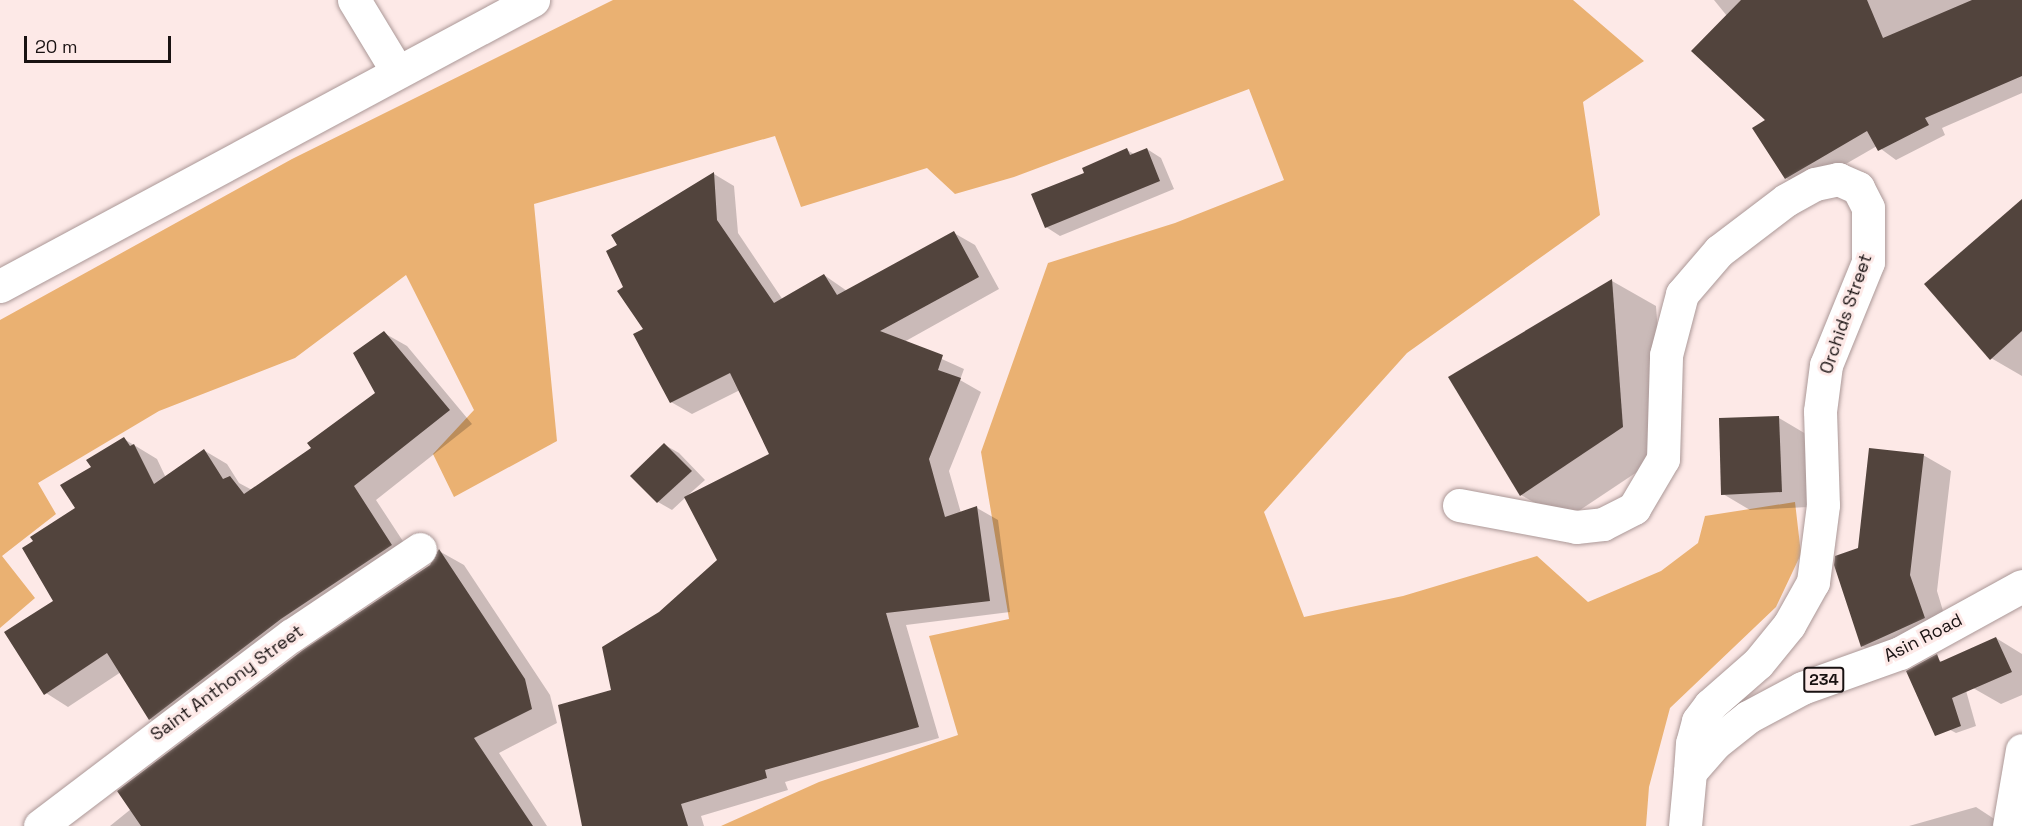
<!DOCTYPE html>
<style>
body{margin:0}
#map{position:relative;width:2022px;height:826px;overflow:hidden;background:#fde9e7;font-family:"Space Grotesk",sans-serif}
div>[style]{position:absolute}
.green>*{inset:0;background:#eab172}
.shadow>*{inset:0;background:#0003}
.building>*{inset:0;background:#52443d}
.roads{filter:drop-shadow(0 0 2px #ab9897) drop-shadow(0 0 2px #ab9897)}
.street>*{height:33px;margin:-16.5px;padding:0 16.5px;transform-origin:16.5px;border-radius:16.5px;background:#fff}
.primary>*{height:33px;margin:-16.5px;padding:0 16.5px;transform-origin:16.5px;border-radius:16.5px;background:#fff}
span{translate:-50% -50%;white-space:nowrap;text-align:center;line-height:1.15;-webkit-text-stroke:6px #fde9e7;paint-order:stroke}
.shield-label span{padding:2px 4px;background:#fde9e7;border:2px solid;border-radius:4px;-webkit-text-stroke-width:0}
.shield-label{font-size:16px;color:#191212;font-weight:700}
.street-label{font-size:18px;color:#191212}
.scale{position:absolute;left:24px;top:36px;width:147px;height:27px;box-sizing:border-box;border:3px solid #191212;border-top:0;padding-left:8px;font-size:18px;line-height:21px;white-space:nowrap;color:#191212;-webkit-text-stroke:4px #fde9e7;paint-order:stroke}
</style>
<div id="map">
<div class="green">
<i style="clip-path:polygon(613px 0,1573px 0,1644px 61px,1583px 102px,1600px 215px,1407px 353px,1264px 512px,1304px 617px,1403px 596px,1537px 556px,1588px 602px,1661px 571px,1698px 543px,1705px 516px,1795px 502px,1801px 554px,1776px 607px,1670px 708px,1649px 787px,1646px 826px,721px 826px,819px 782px,958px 735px,929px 636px,1009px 619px,981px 452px,1048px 263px,1175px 223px,1284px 180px,1249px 89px,1014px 177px,955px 194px,927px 168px,801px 207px,775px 136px,534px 204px,557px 441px,454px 497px,433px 454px,474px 410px,406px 275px,295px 358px,159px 411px,38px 483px,56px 514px,2px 556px,35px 598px,0 628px,0 320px,292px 159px)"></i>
</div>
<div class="shadow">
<i style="clip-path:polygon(1714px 0,2022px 0,2022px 93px,1942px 128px,1945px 135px,1896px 160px,1877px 146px,1804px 188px,1786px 178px,1727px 16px)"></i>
<i style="clip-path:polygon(1147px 149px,1161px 158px,1174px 189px,1060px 236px,1046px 227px,1086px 174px,1127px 150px,1134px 154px)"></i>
<i style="clip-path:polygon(714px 174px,734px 186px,738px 233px,783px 300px,824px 275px,847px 291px,954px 233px,975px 245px,999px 289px,904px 342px,964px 369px,960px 380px,981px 392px,949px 471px,961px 513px,977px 508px,998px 520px,1010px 612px,906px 625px,939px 738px,785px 782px,788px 790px,701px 816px,704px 826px,583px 826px,612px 691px,660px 614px,718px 560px,686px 497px,672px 510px,658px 502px,665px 445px,679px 453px,705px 480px,687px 496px,771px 454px,740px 390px,692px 414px,671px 402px,645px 329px,625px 287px)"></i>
<i style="clip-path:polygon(2022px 201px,2022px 376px,1991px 358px)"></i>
<i style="clip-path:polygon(1612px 281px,1656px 306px,1667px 452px,1565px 520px,1521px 495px)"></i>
<i style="clip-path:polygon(384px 333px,407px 346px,472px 424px,376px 500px,414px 558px,173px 732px,150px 719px,121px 672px,68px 707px,46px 693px,55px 602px,77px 509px,93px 467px,124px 439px,157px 459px,166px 478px,205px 451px,227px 464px,239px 483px,252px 490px,313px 448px,377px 394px)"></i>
<i style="clip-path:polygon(1779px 418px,1806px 434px,1809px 507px,1750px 510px,1723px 494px)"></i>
<i style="clip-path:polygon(1923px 455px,1951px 471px,1937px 591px,1950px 634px,1890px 662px,1862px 646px,1859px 549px)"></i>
<i style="clip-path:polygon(439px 551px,464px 565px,550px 695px,557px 723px,499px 753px,547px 826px,110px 826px,432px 566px)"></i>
<i style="clip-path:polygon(1996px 638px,2022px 654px,2022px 695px,2001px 704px,1973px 688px)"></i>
<i style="clip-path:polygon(1934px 657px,1961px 673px,1976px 726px,1956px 733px,1928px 718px)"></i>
<i style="clip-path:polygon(1976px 807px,2005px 826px,1909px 826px)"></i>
</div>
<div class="building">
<i style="clip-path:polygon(1741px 0,1867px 0,1883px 38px,1972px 0,2022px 0,2022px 76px,1925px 118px,1929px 125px,1878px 151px,1867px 131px,1785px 179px,1752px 128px,1765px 120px,1691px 51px)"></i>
<i style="clip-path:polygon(1127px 148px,1130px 155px,1147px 148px,1160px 181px,1045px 228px,1031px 194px,1084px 173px,1082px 168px)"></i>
<i style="clip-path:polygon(714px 172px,717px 220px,774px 303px,824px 274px,837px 295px,954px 231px,979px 277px,880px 331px,943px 355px,938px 370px,961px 378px,929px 459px,945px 517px,977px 506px,990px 601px,886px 613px,919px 727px,765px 770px,767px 778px,681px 804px,688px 826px,582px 826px,558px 705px,611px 690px,602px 647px,659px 612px,717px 560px,684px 497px,769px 454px,730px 373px,670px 403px,633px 334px,643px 329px,617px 291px,623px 287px,606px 251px,617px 245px,611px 235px)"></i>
<i style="clip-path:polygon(2022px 199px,2022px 331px,1990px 360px,1924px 284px)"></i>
<i style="clip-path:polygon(1612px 279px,1623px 427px,1520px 496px,1448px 377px)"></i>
<i style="clip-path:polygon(384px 331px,450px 410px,354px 486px,392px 545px,281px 619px,149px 720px,107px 653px,44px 695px,4px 632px,53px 601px,22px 548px,33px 541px,30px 537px,75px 508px,60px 485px,91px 467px,86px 460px,124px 437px,130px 446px,134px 444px,154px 484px,204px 449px,223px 479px,230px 476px,244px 494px,311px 448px,307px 443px,375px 393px,353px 353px)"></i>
<i style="clip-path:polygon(1779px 416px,1782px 492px,1721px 495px,1719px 418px)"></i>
<i style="clip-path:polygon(664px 443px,692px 471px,657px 503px,630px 476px)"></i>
<i style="clip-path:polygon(1869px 448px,1924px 454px,1910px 575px,1925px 618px,1861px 647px,1834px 565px,1835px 556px,1858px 548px)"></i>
<i style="clip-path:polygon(439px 549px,525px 679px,532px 709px,474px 738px,533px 826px,141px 826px,117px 791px,303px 650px,430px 565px)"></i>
<i style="clip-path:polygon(1996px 637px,2012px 672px,1952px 698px,1961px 726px,1935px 736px,1906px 671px,1937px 654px,1940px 662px)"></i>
</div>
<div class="roads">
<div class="street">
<i style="left:354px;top:0;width:83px;rotate:58.8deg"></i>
<i style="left:0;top:286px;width:605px;rotate:-28.22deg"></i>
<i style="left:1459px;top:505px;width:119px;rotate:10.6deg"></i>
<i style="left:1576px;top:527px;width:27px;rotate:-6deg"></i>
<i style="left:1603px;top:524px;width:35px;rotate:-27deg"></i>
<i style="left:1634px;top:508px;width:57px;rotate:-59.4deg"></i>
<i style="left:1663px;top:459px;width:104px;rotate:-88.3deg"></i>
<i style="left:1666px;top:355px;width:63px;rotate:-75.3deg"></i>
<i style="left:1682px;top:294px;width:57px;rotate:-49.3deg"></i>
<i style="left:1719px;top:251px;width:84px;rotate:-37.3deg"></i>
<i style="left:1786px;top:200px;width:33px;rotate:-29deg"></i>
<i style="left:1815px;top:184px;width:24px;rotate:-12deg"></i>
<i style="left:1838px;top:179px;width:22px;rotate:24deg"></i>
<i style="left:1858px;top:188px;width:22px;rotate:63deg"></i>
<i style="left:1868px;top:208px;width:54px;rotate:90deg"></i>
<i style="left:1868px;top:262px;width:111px;rotate:112.2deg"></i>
<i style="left:1826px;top:365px;width:46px;rotate:97.4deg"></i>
<i style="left:1820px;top:411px;width:94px;rotate:88.2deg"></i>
<i style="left:1823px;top:505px;width:78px;rotate:97.4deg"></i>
<i style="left:1813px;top:582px;width:49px;rotate:119.2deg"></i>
<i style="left:1789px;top:625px;width:49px;rotate:129.2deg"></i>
<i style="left:1758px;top:663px;width:64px;rotate:138.8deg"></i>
<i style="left:1710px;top:705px;width:20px;rotate:127deg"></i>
<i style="left:1698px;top:721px;width:23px;rotate:105deg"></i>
<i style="left:1692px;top:743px;width:29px;rotate:94deg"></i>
<i style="left:40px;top:826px;width:316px;rotate:-37.2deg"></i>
<i style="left:292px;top:635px;width:154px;rotate:-33.9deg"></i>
<i style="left:2009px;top:826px;width:77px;rotate:-80.3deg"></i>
</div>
<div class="primary">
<i style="left:1685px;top:826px;width:54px;rotate:-84.7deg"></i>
<i style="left:1690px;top:772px;width:37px;rotate:-49deg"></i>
<i style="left:1714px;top:744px;width:43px;rotate:-38.5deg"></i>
<i style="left:1748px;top:717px;width:61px;rotate:-28.2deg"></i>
<i style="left:1802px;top:688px;width:104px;rotate:-19.7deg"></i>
<i style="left:1900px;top:653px;width:139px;rotate:-28.8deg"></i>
</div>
</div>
<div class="shield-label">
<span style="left:1824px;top:680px">234</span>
</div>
<div class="street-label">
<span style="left:1846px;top:314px;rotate:-71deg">Orchids Street</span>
<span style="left:1923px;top:638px;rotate:-27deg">Asin Road</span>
<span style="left:227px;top:683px;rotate:-36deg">Saint Anthony Street</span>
</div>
<div class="scale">20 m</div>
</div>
